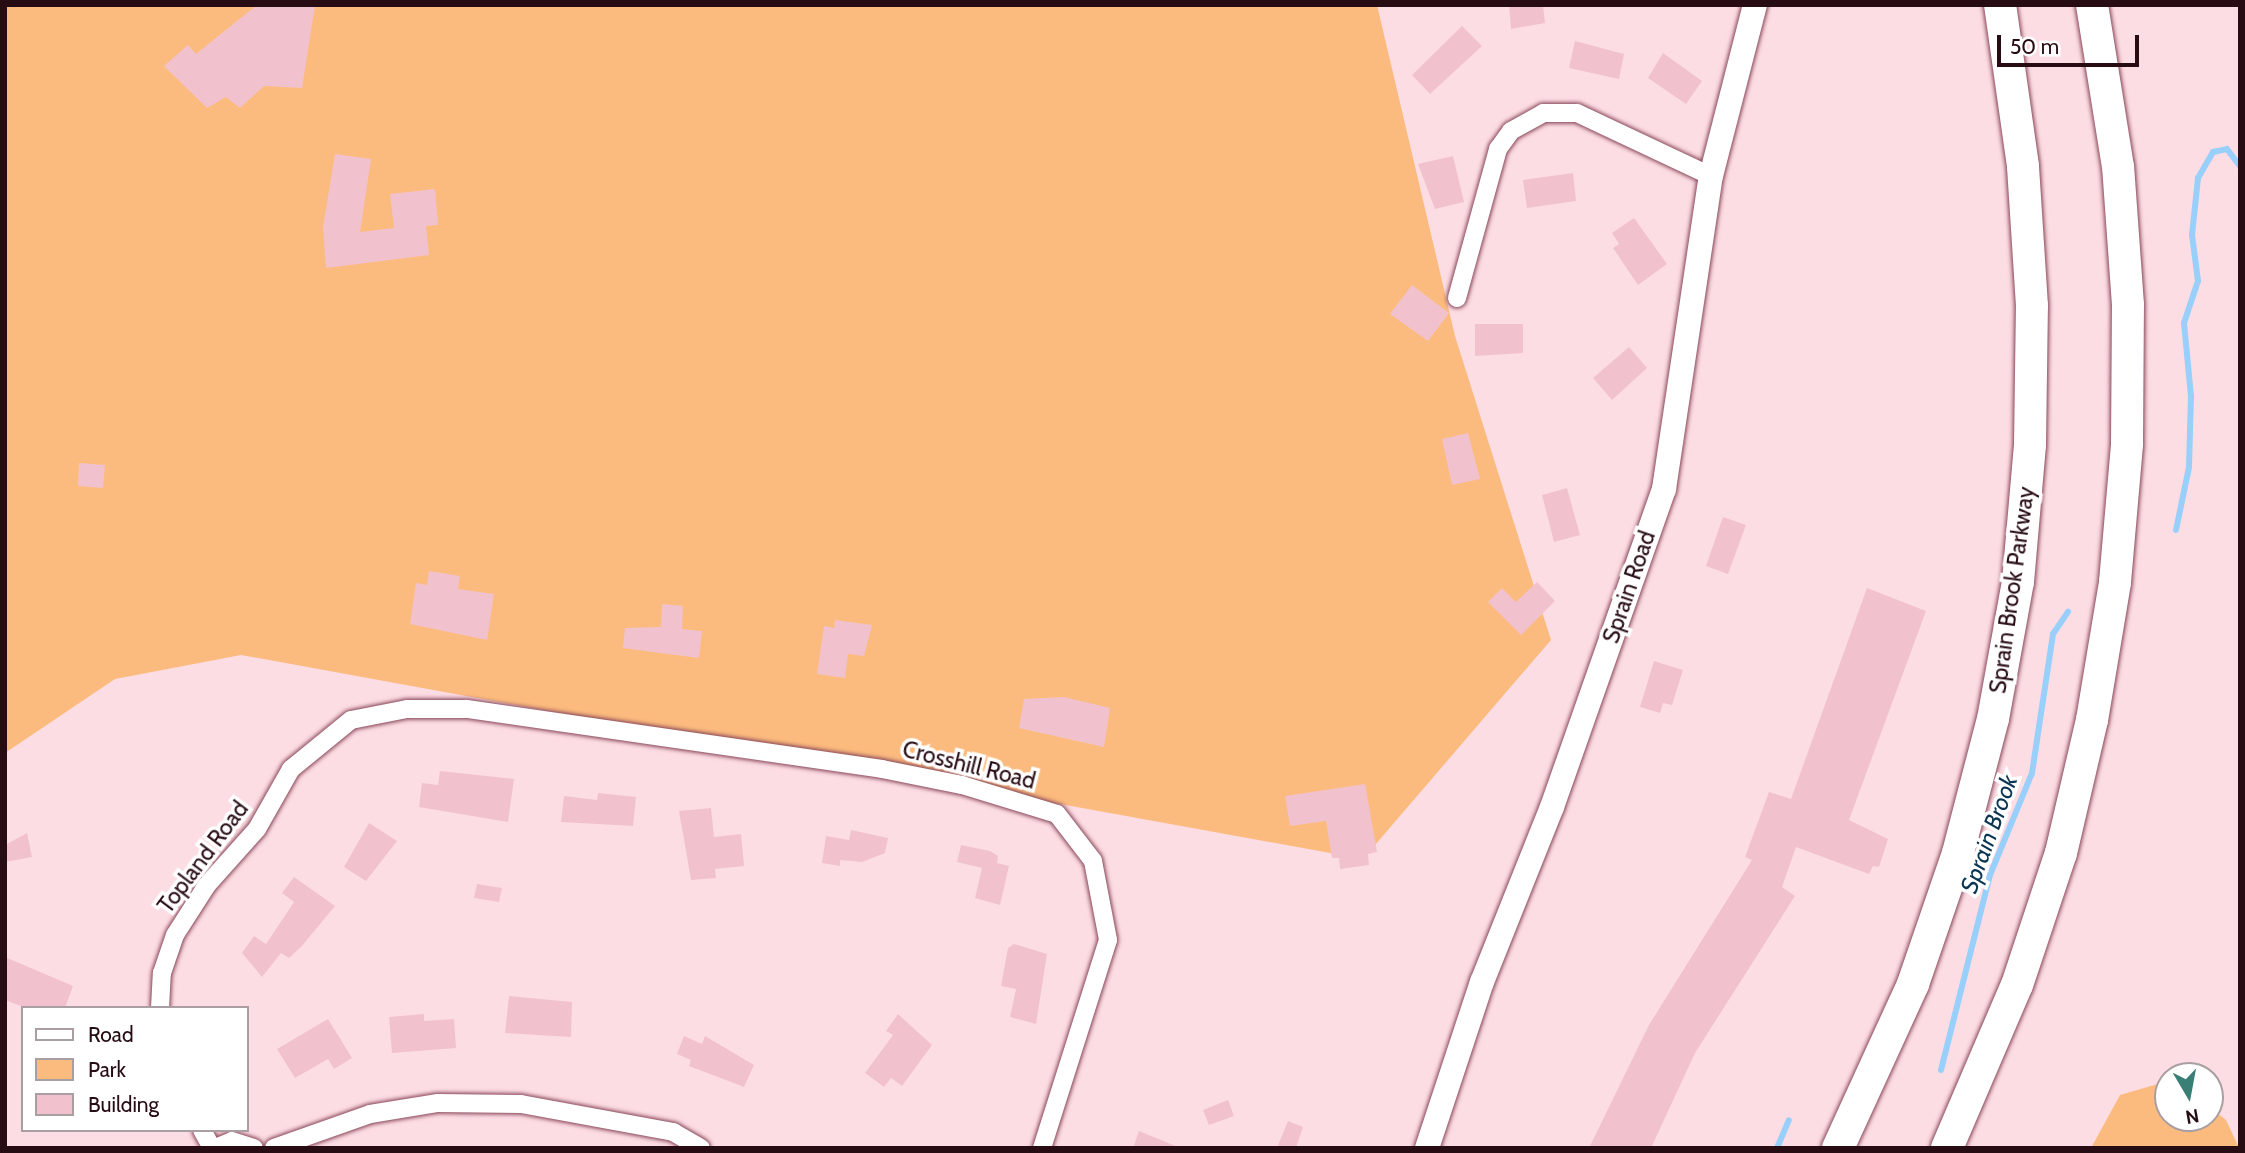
<!DOCTYPE html>
<style>
body{margin:0}
#map{position:relative;width:2245px;height:1153px;overflow:hidden;background:#fddde4;font-family:Cabin,sans-serif}
div>[style]{position:absolute}
.green>*{inset:0;background:#fcbb7e}
.stream>*{height:6px;margin:-3px;padding:0 3px;transform-origin:3px;border-radius:3px;background:#99cffb}
.building>*{inset:0;background:#f1c2cd}
.roads{filter:drop-shadow(0 0 2px #894759) drop-shadow(0 0 2px #894759)}
.street>*{height:18px;margin:-9px;padding:0 9px;transform-origin:9px;border-radius:9px;background:#fff}
.secondary>*{height:24px;margin:-12px;padding:0 12px;transform-origin:12px;border-radius:12px;background:#fff}
.highway>*{height:32px;margin:-16px;padding:0 16px;transform-origin:16px;border-radius:16px;background:#fff}
span{translate:-50% -50%;white-space:nowrap;text-align:center;line-height:1.15;-webkit-text-stroke:7px #fff;paint-order:stroke}
.street-label{font-size:23px;color:#270c14}
.water-label{font-size:24px;color:#0b3551;font-style:italic}
.frame{position:absolute;inset:0;border:7px solid #270c14;pointer-events:none}
.legend{position:absolute;left:21px;top:1006px;width:228px;height:126px;box-sizing:border-box;background:#fff;border:2px solid #a99ea1;margin:0;padding:9px 12px;list-style:none;font-size:21px;color:#270c14}
.legend li{display:flex;align-items:center;gap:14px;height:35px}
.legend b{width:35px;border:2px solid #a99ea1}
.north{position:absolute;left:2154px;top:1062px;width:70px;height:70px;box-sizing:border-box;background:#fff;border:2px solid #a99ea1;border-radius:50%;rotate:170deg;font-size:19px;font-weight:700;line-height:28px;text-align:center;color:#270c14}
.north::after{content:'';display:block;margin:auto;width:24px;height:32px;background:#3a7f76;clip-path:polygon(50% 0,100% 100%,50% 72%,0 100%)}
.scale{position:absolute;left:1997px;top:35px;width:142px;height:32px;box-sizing:border-box;border:4px solid #270c14;border-top:0;padding-left:9px;font-size:21px;line-height:24px;white-space:nowrap;color:#270c14;-webkit-text-stroke:5px #fff;paint-order:stroke}
</style>
<div id="map">
<div class="green">
<i style="clip-path:polygon(5px 5px,1377px 5px,1455px 336px,1551px 640px,1363px 859px,241px 655px,115px 679px,5px 753px)"></i>
<i style="clip-path:polygon(2168px 1081px,2168px 1118px,2210px 1118px,2210px 1107px,2226px 1120px,2239px 1148px,2091px 1148px,2120px 1095px)"></i>
</div>
<div class="stream">
<i style="left:2176px;top:530px;width:64px;rotate:-78.3deg"></i>
<i style="left:2189px;top:467px;width:71px;rotate:-88.4deg"></i>
<i style="left:2191px;top:396px;width:73px;rotate:-95.5deg"></i>
<i style="left:2184px;top:323px;width:44px;rotate:-71.6deg"></i>
<i style="left:2198px;top:281px;width:46px;rotate:-97.4deg"></i>
<i style="left:2192px;top:235px;width:57px;rotate:-84deg"></i>
<i style="left:2198px;top:178px;width:30px;rotate:-60deg"></i>
<i style="left:2213px;top:152px;width:14px;rotate:-12deg"></i>
<i style="left:2227px;top:149px;width:21px;rotate:53deg"></i>
<i style="left:1941px;top:1070px;width:201px;rotate:-75.9deg"></i>
<i style="left:1990px;top:875px;width:110px;rotate:-67.6deg"></i>
<i style="left:2032px;top:773px;width:141px;rotate:-81.4deg"></i>
<i style="left:2053px;top:634px;width:27px;rotate:-56deg"></i>
<i style="left:1777px;top:1148px;width:30px;rotate:-67deg"></i>
</div>
<div class="building">
<i style="clip-path:polygon(257px 5px,315px 5px,302px 88px,264px 86px,240px 108px,226px 97px,207px 108px,164px 66px,188px 45px,196px 54px)"></i>
<i style="clip-path:polygon(1509px 5px,1543px 5px,1545px 23px,1511px 29px)"></i>
<i style="clip-path:polygon(1462px 26px,1482px 46px,1430px 94px,1412px 75px)"></i>
<i style="clip-path:polygon(1575px 41px,1624px 54px,1619px 79px,1569px 68px)"></i>
<i style="clip-path:polygon(1663px 53px,1702px 81px,1686px 104px,1648px 78px)"></i>
<i style="clip-path:polygon(335px 154px,371px 159px,360px 232px,394px 228px,390px 194px,435px 189px,438px 225px,426px 226px,429px 255px,326px 268px,323px 227px)"></i>
<i style="clip-path:polygon(1453px 156px,1464px 202px,1435px 209px,1418px 164px)"></i>
<i style="clip-path:polygon(1573px 173px,1576px 201px,1527px 208px,1523px 180px)"></i>
<i style="clip-path:polygon(1634px 218px,1667px 264px,1638px 285px,1613px 248px,1619px 244px,1612px 233px)"></i>
<i style="clip-path:polygon(1412px 285px,1449px 313px,1428px 341px,1390px 314px)"></i>
<i style="clip-path:polygon(1475px 324px,1523px 324px,1523px 353px,1475px 356px)"></i>
<i style="clip-path:polygon(1629px 347px,1647px 368px,1612px 400px,1593px 378px)"></i>
<i style="clip-path:polygon(1468px 433px,1480px 479px,1452px 485px,1442px 439px)"></i>
<i style="clip-path:polygon(79px 463px,105px 465px,103px 488px,78px 486px)"></i>
<i style="clip-path:polygon(1567px 488px,1580px 535px,1554px 542px,1542px 495px)"></i>
<i style="clip-path:polygon(1723px 517px,1746px 525px,1728px 574px,1706px 566px)"></i>
<i style="clip-path:polygon(429px 571px,460px 576px,458px 589px,494px 594px,487px 640px,410px 624px,416px 583px,427px 585px)"></i>
<i style="clip-path:polygon(1537px 582px,1555px 601px,1521px 635px,1488px 602px,1502px 588px,1516px 602px)"></i>
<i style="clip-path:polygon(1867px 588px,1926px 611px,1849px 820px,1888px 839px,1879px 867px,1873px 866px,1869px 874px,1796px 847px,1782px 887px,1795px 896px,1695px 1053px,1651px 1148px,1589px 1148px,1649px 1025px,1752px 860px,1745px 857px,1769px 792px,1791px 799px)"></i>
<i style="clip-path:polygon(662px 604px,683px 606px,682px 629px,702px 631px,699px 658px,623px 648px,625px 628px,661px 627px)"></i>
<i style="clip-path:polygon(835px 620px,872px 625px,864px 656px,848px 654px,845px 678px,817px 674px,824px 626px,834px 628px)"></i>
<i style="clip-path:polygon(1654px 661px,1683px 670px,1672px 705px,1663px 703px,1660px 713px,1640px 707px)"></i>
<i style="clip-path:polygon(1064px 697px,1110px 708px,1104px 747px,1019px 728px,1024px 699px)"></i>
<i style="clip-path:polygon(440px 771px,514px 779px,508px 822px,419px 807px,422px 783px,438px 785px)"></i>
<i style="clip-path:polygon(1365px 784px,1377px 852px,1368px 854px,1369px 865px,1340px 869px,1339px 858px,1332px 858px,1326px 821px,1290px 826px,1285px 796px)"></i>
<i style="clip-path:polygon(598px 793px,636px 797px,633px 826px,561px 822px,564px 796px,597px 800px)"></i>
<i style="clip-path:polygon(711px 808px,714px 837px,741px 834px,744px 866px,715px 869px,716px 878px,691px 880px,679px 811px)"></i>
<i style="clip-path:polygon(369px 823px,397px 841px,366px 881px,344px 867px)"></i>
<i style="clip-path:polygon(851px 830px,888px 838px,885px 853px,862px 862px,840px 860px,840px 866px,822px 863px,826px 836px,849px 840px)"></i>
<i style="clip-path:polygon(27px 833px,32px 857px,5px 862px,5px 845px)"></i>
<i style="clip-path:polygon(961px 845px,990px 851px,998px 856px,997px 863px,1009px 866px,1000px 905px,975px 898px,982px 868px,957px 862px)"></i>
<i style="clip-path:polygon(294px 877px,335px 906px,301px 947px,289px 958px,281px 953px,262px 977px,242px 953px,254px 936px,266px 944px,294px 902px,282px 893px)"></i>
<i style="clip-path:polygon(477px 884px,502px 888px,499px 902px,474px 898px)"></i>
<i style="clip-path:polygon(1014px 944px,1047px 954px,1036px 1024px,1010px 1017px,1016px 989px,1001px 986px,1008px 948px)"></i>
<i style="clip-path:polygon(5px 957px,73px 986px,65px 1008px,26px 1008px,5px 1000px)"></i>
<i style="clip-path:polygon(509px 996px,572px 1002px,571px 1037px,505px 1033px)"></i>
<i style="clip-path:polygon(424px 1014px,424px 1021px,454px 1019px,456px 1048px,392px 1053px,389px 1017px)"></i>
<i style="clip-path:polygon(898px 1014px,932px 1045px,902px 1086px,891px 1078px,884px 1087px,865px 1073px,893px 1035px,886px 1031px)"></i>
<i style="clip-path:polygon(328px 1019px,352px 1058px,334px 1069px,328px 1059px,295px 1078px,277px 1049px)"></i>
<i style="clip-path:polygon(684px 1036px,702px 1044px,705px 1036px,754px 1065px,744px 1087px,689px 1066px,691px 1060px,677px 1054px)"></i>
<i style="clip-path:polygon(1228px 1100px,1234px 1116px,1209px 1125px,1203px 1110px)"></i>
<i style="clip-path:polygon(1288px 1121px,1303px 1127px,1296px 1148px,1277px 1148px)"></i>
<i style="clip-path:polygon(1139px 1131px,1178px 1147px,1178px 1148px,1133px 1148px)"></i>
</div>
<div class="roads">
<div class="street">
<i style="left:1457px;top:298px;width:155px;rotate:-74.6deg"></i>
<i style="left:1498px;top:149px;width:22px;rotate:-54deg"></i>
<i style="left:1511px;top:131px;width:37px;rotate:-29deg"></i>
<i style="left:1543px;top:113px;width:34px"></i>
<i style="left:1577px;top:113px;width:148px;rotate:25.2deg"></i>
<i style="left:160px;top:1008px;width:35px;rotate:-87deg"></i>
<i style="left:162px;top:973px;width:40px;rotate:-71.1deg"></i>
<i style="left:175px;top:935px;width:59px;rotate:-57.4deg"></i>
<i style="left:207px;top:885px;width:75px;rotate:-48.2deg"></i>
<i style="left:257px;top:829px;width:69px;rotate:-60.5deg"></i>
<i style="left:291px;top:769px;width:77px;rotate:-39.2deg"></i>
<i style="left:351px;top:720px;width:57px;rotate:-11.1deg"></i>
<i style="left:407px;top:709px;width:60px"></i>
<i style="left:467px;top:709px;width:419px;rotate:8.2deg"></i>
<i style="left:882px;top:769px;width:82px;rotate:11.3deg"></i>
<i style="left:962px;top:785px;width:99px;rotate:17deg"></i>
<i style="left:1057px;top:814px;width:59px;rotate:52.5deg"></i>
<i style="left:1093px;top:861px;width:80px;rotate:79.2deg"></i>
<i style="left:1108px;top:940px;width:218px;rotate:107.6deg"></i>
<i style="left:202px;top:1130px;width:21px;rotate:61deg"></i>
<i style="left:215px;top:1148px;width:18px;rotate:-22deg"></i>
<i style="left:232px;top:1141px;width:23px;rotate:18deg"></i>
<i style="left:274px;top:1148px;width:102px;rotate:-19.5deg"></i>
<i style="left:370px;top:1114px;width:69px;rotate:-9.2deg"></i>
<i style="left:438px;top:1103px;width:83px;rotate:0.7deg"></i>
<i style="left:521px;top:1104px;width:155px;rotate:10.4deg"></i>
<i style="left:673px;top:1132px;width:32px;rotate:30deg"></i>
</div>
<div class="secondary">
<i style="left:1427px;top:1148px;width:175px;rotate:-71.7deg"></i>
<i style="left:1482px;top:982px;width:188px;rotate:-68.2deg"></i>
<i style="left:1552px;top:807px;width:337px;rotate:-70.6deg"></i>
<i style="left:1664px;top:489px;width:317px;rotate:-81.5deg"></i>
<i style="left:1711px;top:176px;width:177px;rotate:-75.6deg"></i>
</div>
<div class="highway">
<i style="left:1838px;top:1148px;width:180px;rotate:-65.4deg"></i>
<i style="left:1913px;top:984px;width:139px;rotate:-71deg"></i>
<i style="left:1958px;top:853px;width:138px;rotate:-75.4deg"></i>
<i style="left:1993px;top:719px;width:139px;rotate:-79.7deg"></i>
<i style="left:2018px;top:582px;width:138px;rotate:-85deg"></i>
<i style="left:2030px;top:445px;width:139px;rotate:-89.2deg"></i>
<i style="left:2032px;top:306px;width:140px;rotate:-93.7deg"></i>
<i style="left:2023px;top:166px;width:163px;rotate:-98.1deg"></i>
<i style="left:1947px;top:1148px;width:177px;rotate:-66.8deg"></i>
<i style="left:2017px;top:985px;width:139px;rotate:-71.6deg"></i>
<i style="left:2061px;top:853px;width:137px;rotate:-76.9deg"></i>
<i style="left:2092px;top:720px;width:140px;rotate:-80.5deg"></i>
<i style="left:2115px;top:582px;width:139px;rotate:-85deg"></i>
<i style="left:2127px;top:444px;width:139px;rotate:-89.6deg"></i>
<i style="left:2128px;top:305px;width:138px;rotate:-94.1deg"></i>
<i style="left:2118px;top:167px;width:164px;rotate:-99.1deg"></i>
</div>
</div>
<div class="street-label">
<span style="left:1629px;top:587px;rotate:-71deg">Sprain Road</span>
<span style="left:2012px;top:590px;rotate:-82deg">Sprain Brook Parkway</span>
<span style="left:969px;top:765px;rotate:14deg">Crosshill Road</span>
<span style="left:203px;top:857px;rotate:-53deg">Topland Road</span>
</div>
<div class="water-label">
<span style="left:1989px;top:834px;rotate:-70deg">Sprain Brook</span>
</div>
<div class="frame"></div>
<ul class="legend">
<li><b style="height:9px;background:#fff"></b>Road</li>
<li><b style="height:19px;background:#fcbb7e"></b>Park</li>
<li><b style="height:19px;background:#f1c2cd"></b>Building</li>
</ul>
<div class="north">N</div>
<div class="scale">50 m</div>
</div>
